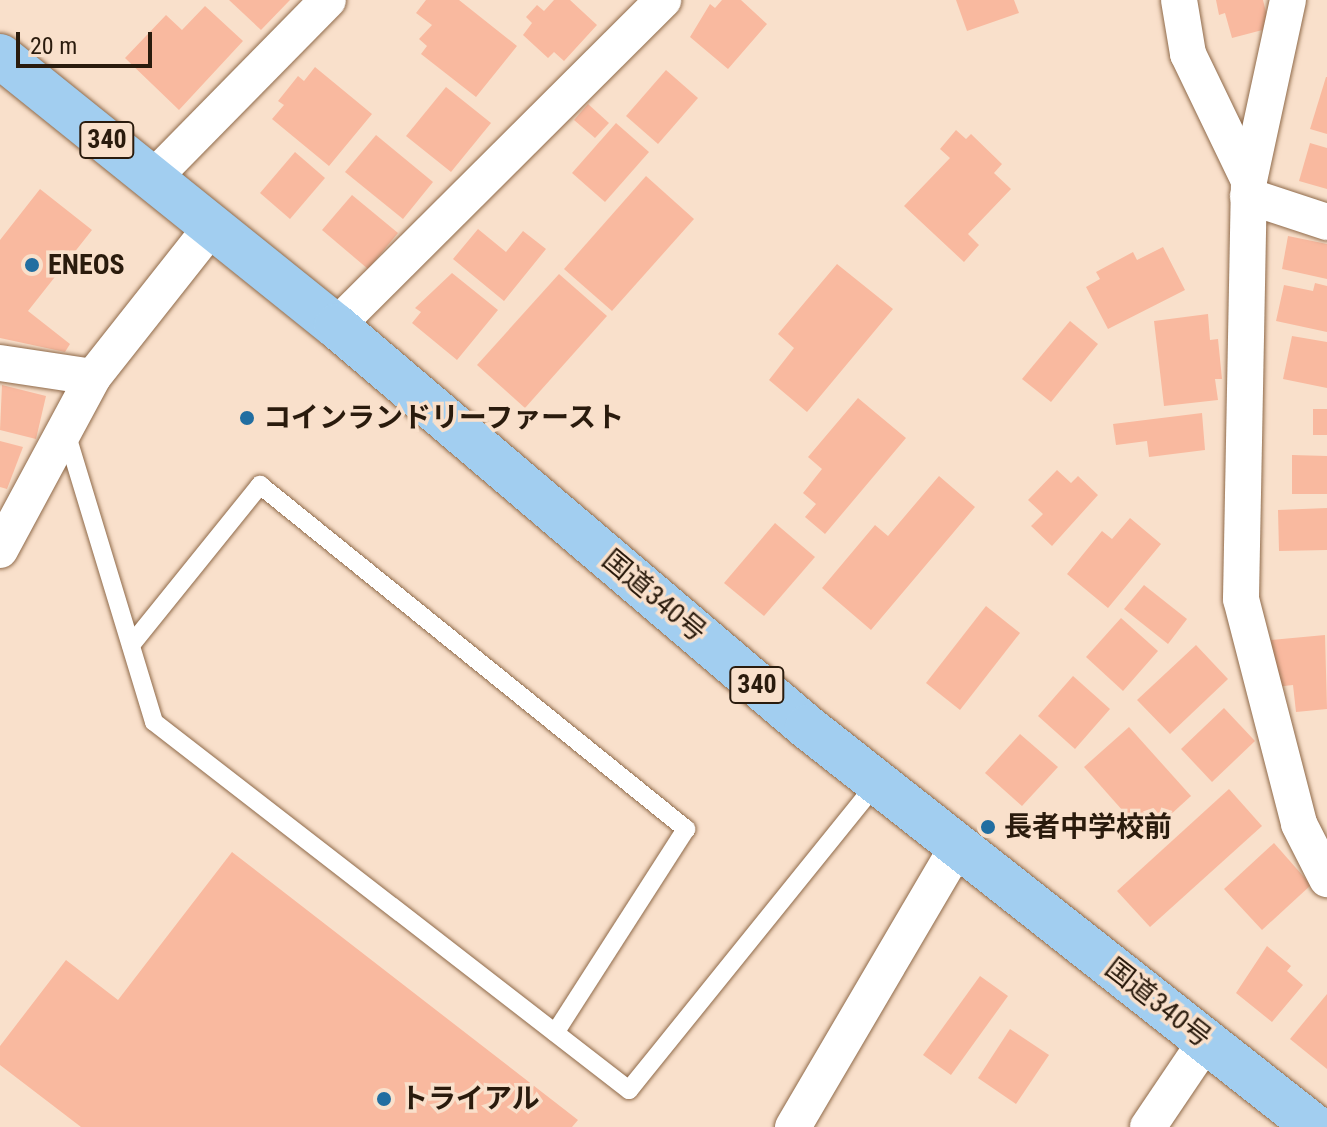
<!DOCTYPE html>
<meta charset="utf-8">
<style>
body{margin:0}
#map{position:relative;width:1327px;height:1127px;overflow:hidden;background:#f9e0cb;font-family:"Roboto Condensed","Noto Sans JP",sans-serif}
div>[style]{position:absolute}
.building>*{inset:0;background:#f9b99f}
.roads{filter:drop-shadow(0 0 2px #8f6a4a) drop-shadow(0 0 2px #8f6a4a)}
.lane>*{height:18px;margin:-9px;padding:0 9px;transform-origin:9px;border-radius:9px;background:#fff}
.street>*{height:36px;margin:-18px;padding:0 18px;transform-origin:18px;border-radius:18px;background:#fff}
.highway>*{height:44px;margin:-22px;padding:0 22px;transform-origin:22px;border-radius:22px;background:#a2cef0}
.dots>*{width:22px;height:22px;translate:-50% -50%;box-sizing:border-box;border:4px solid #f9e0cb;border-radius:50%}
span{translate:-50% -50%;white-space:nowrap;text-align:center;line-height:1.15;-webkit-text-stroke:7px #f9e0cb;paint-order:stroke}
.shield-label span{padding:2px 6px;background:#f9e0cb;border:2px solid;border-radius:6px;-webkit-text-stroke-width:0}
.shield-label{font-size:26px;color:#2a1b0d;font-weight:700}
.poi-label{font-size:28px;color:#2a1b0d;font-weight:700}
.left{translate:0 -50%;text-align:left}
.street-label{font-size:28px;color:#2a1b0d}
.scale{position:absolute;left:16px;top:32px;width:136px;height:36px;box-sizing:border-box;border:4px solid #2a1b0d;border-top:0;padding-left:10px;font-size:24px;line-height:28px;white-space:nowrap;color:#2a1b0d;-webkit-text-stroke:6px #f9e0cb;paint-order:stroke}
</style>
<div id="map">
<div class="building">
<i style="clip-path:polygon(229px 0,290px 0,261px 30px)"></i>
<i style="clip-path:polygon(426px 0,459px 0,517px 46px,476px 97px,421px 54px,427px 46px,419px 39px,432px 25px,416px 13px)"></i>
<i style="clip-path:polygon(554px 0,570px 0,597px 25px,564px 61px,554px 52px,548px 58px,523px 35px,532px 23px,526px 17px,537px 5px,544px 11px)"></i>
<i style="clip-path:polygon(722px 0,741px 0,767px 24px,728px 69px,690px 37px,710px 4px,715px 8px)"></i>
<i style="clip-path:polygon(956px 0,1014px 0,1019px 13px,967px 31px)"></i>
<i style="clip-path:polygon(1216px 0,1263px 0,1270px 28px,1232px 38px,1225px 13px,1219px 15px)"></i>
<i style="clip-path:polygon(205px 6px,243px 41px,179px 110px,125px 58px,166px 15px,182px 30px)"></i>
<i style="clip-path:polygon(315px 67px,372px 114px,329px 166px,272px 119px,284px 105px,278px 101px,298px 76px,304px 81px)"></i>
<i style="clip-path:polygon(666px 70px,698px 98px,658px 144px,626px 116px)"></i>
<i style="clip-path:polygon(1326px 77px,1327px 77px,1327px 134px,1310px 129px)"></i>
<i style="clip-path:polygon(446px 87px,491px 123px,451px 172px,406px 136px)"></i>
<i style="clip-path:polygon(588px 104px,609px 123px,595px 138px,574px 120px)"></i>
<i style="clip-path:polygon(616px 123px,649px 152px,605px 202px,572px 173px)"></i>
<i style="clip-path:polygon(956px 130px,966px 139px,971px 134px,1002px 164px,994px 173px,1011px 189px,968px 234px,979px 245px,964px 262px,904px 206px,950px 158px,940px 149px)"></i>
<i style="clip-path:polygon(376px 135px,433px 182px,403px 219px,345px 172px)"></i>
<i style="clip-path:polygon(1310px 143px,1327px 148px,1327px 189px,1299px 181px)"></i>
<i style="clip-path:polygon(295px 152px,325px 178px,290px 219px,260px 193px)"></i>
<i style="clip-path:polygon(646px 176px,694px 219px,612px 311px,564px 269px)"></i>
<i style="clip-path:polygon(40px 189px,92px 230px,28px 311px,70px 344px,65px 352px,0 338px,0 240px)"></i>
<i style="clip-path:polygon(352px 195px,398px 233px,368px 269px,322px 230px)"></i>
<i style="clip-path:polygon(478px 229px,506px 252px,523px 231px,546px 249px,504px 301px,453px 259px)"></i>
<i style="clip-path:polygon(1288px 236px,1327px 244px,1327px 279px,1282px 269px)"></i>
<i style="clip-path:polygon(1163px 247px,1185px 290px,1108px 329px,1086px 287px,1100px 279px,1096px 272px,1133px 252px,1137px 260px)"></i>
<i style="clip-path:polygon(837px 264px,893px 309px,807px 412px,769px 380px,794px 348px,778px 334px)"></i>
<i style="clip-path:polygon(452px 273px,498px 310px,457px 360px,412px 323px,421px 312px,415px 308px)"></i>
<i style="clip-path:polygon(559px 274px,607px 316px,525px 408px,477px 365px)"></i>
<i style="clip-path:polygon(1315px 283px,1327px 286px,1327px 332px,1276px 321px,1284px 285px,1313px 291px)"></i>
<i style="clip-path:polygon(1208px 314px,1210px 340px,1218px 339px,1222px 379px,1215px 379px,1218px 400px,1164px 406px,1154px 321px)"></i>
<i style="clip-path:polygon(1070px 321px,1098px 344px,1051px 402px,1022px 379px)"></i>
<i style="clip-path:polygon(1292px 336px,1327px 342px,1327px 388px,1283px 379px)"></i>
<i style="clip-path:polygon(2px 385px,46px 396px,36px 439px,0 430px)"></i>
<i style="clip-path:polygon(858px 398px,906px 438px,825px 534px,805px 517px,816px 504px,803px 493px,822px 469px,808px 457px)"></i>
<i style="clip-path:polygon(1313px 409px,1327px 409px,1327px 435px,1313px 435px)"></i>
<i style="clip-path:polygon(1202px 413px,1205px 450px,1149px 457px,1147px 441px,1116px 445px,1113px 424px)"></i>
<i style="clip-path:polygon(0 441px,23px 447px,7px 489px,0 487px)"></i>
<i style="clip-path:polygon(1292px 455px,1327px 456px,1327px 494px,1292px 494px)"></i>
<i style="clip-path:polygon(1057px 470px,1071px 483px,1078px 476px,1098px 495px,1052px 546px,1031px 526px,1043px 514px,1028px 500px)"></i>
<i style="clip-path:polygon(939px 476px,975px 507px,871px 630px,822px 588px,875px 525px,888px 536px)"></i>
<i style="clip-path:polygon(1327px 508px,1327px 550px,1279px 551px,1278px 510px)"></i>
<i style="clip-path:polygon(1130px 518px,1161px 544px,1108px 608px,1067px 574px,1102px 531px,1112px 539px)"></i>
<i style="clip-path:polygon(775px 523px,815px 557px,764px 616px,724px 583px)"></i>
<i style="clip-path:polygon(1144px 585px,1187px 619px,1168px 644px,1124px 609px)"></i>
<i style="clip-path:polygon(986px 606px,1020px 633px,960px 710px,926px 683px)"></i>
<i style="clip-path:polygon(1121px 618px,1158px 651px,1123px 691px,1086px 657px)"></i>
<i style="clip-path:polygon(1325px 635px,1327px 709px,1296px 712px,1293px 685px,1275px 687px,1271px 640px)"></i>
<i style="clip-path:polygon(1196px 645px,1228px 679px,1170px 734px,1137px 700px)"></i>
<i style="clip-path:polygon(1073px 676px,1110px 709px,1075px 749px,1038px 716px)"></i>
<i style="clip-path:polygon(1224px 708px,1255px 741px,1212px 782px,1181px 749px)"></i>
<i style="clip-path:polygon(1129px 727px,1191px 796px,1146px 837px,1084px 767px)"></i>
<i style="clip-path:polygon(1020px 734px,1058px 767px,1022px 806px,985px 773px)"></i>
<i style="clip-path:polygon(1229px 789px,1262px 826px,1150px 927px,1117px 891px)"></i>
<i style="clip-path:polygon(1274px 843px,1311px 885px,1262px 930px,1224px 889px)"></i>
<i style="clip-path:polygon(232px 852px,578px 1120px,572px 1127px,81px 1127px,0 1065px,0 1046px,66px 960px,118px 1000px)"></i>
<i style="clip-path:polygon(1267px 946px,1291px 966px,1287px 971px,1303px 985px,1272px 1022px,1236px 993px)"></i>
<i style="clip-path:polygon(980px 976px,1008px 996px,951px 1075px,923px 1055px)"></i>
<i style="clip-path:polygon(1327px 994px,1327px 1069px,1290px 1039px)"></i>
<i style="clip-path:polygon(1010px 1029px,1049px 1055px,1016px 1104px,978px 1078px)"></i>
</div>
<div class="roads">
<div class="lane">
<i style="left:65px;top:429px;width:306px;rotate:73.1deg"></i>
<i style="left:154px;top:722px;width:601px;rotate:37.77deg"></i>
<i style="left:629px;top:1090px;width:395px;rotate:-51.1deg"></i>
<i style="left:131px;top:645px;width:206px;rotate:-51.1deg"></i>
<i style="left:260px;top:485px;width:548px;rotate:38.92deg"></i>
<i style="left:686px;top:829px;width:242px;rotate:122.7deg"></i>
</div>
<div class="street">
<i style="left:1179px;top:0;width:55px;rotate:80.5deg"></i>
<i style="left:1188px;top:54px;width:141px;rotate:64.3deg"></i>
<i style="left:1288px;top:0;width:185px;rotate:102.2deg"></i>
<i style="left:1249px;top:181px;width:418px;rotate:91.1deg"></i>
<i style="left:1241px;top:599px;width:232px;rotate:75.5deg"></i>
<i style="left:1299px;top:824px;width:62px;rotate:63deg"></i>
<i style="left:154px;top:177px;width:248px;rotate:-45.5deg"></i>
<i style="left:1248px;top:196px;width:83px;rotate:18.2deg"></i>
<i style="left:336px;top:326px;width:462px;rotate:-44.9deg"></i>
<i style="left:0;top:363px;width:94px;rotate:8.6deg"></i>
<i style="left:0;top:550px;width:196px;rotate:-61.7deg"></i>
<i style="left:93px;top:377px;width:194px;rotate:-51.7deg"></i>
<i style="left:793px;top:1127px;width:326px;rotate:-59.6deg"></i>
<i style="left:1148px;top:1127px;width:104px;rotate:-56deg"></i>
</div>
<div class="highway">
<i style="left:0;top:56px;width:431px;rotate:38.8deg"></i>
<i style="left:336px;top:326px;width:619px;rotate:40.41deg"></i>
<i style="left:807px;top:727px;width:647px;rotate:38.22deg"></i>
</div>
</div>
<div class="dots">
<i style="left:32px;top:265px;background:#226ea1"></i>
<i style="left:247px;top:418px;background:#226ea1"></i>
<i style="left:988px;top:827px;background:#226ea1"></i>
<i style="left:384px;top:1099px;background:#226ea1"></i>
</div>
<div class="shield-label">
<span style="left:107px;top:140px">340</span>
<span style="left:757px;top:685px">340</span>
</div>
<div class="poi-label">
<span class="left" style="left:48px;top:265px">ENEOS</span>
<span class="left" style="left:263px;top:418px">コインランドリーファースト</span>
<span class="left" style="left:1004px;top:827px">長者中学校前</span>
<span class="left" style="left:400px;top:1099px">トライアル</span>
</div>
<div class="street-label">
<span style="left:654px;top:596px;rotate:40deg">国道340号</span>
<span style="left:1158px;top:1003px;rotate:38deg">国道340号</span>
</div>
<div class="scale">20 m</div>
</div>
